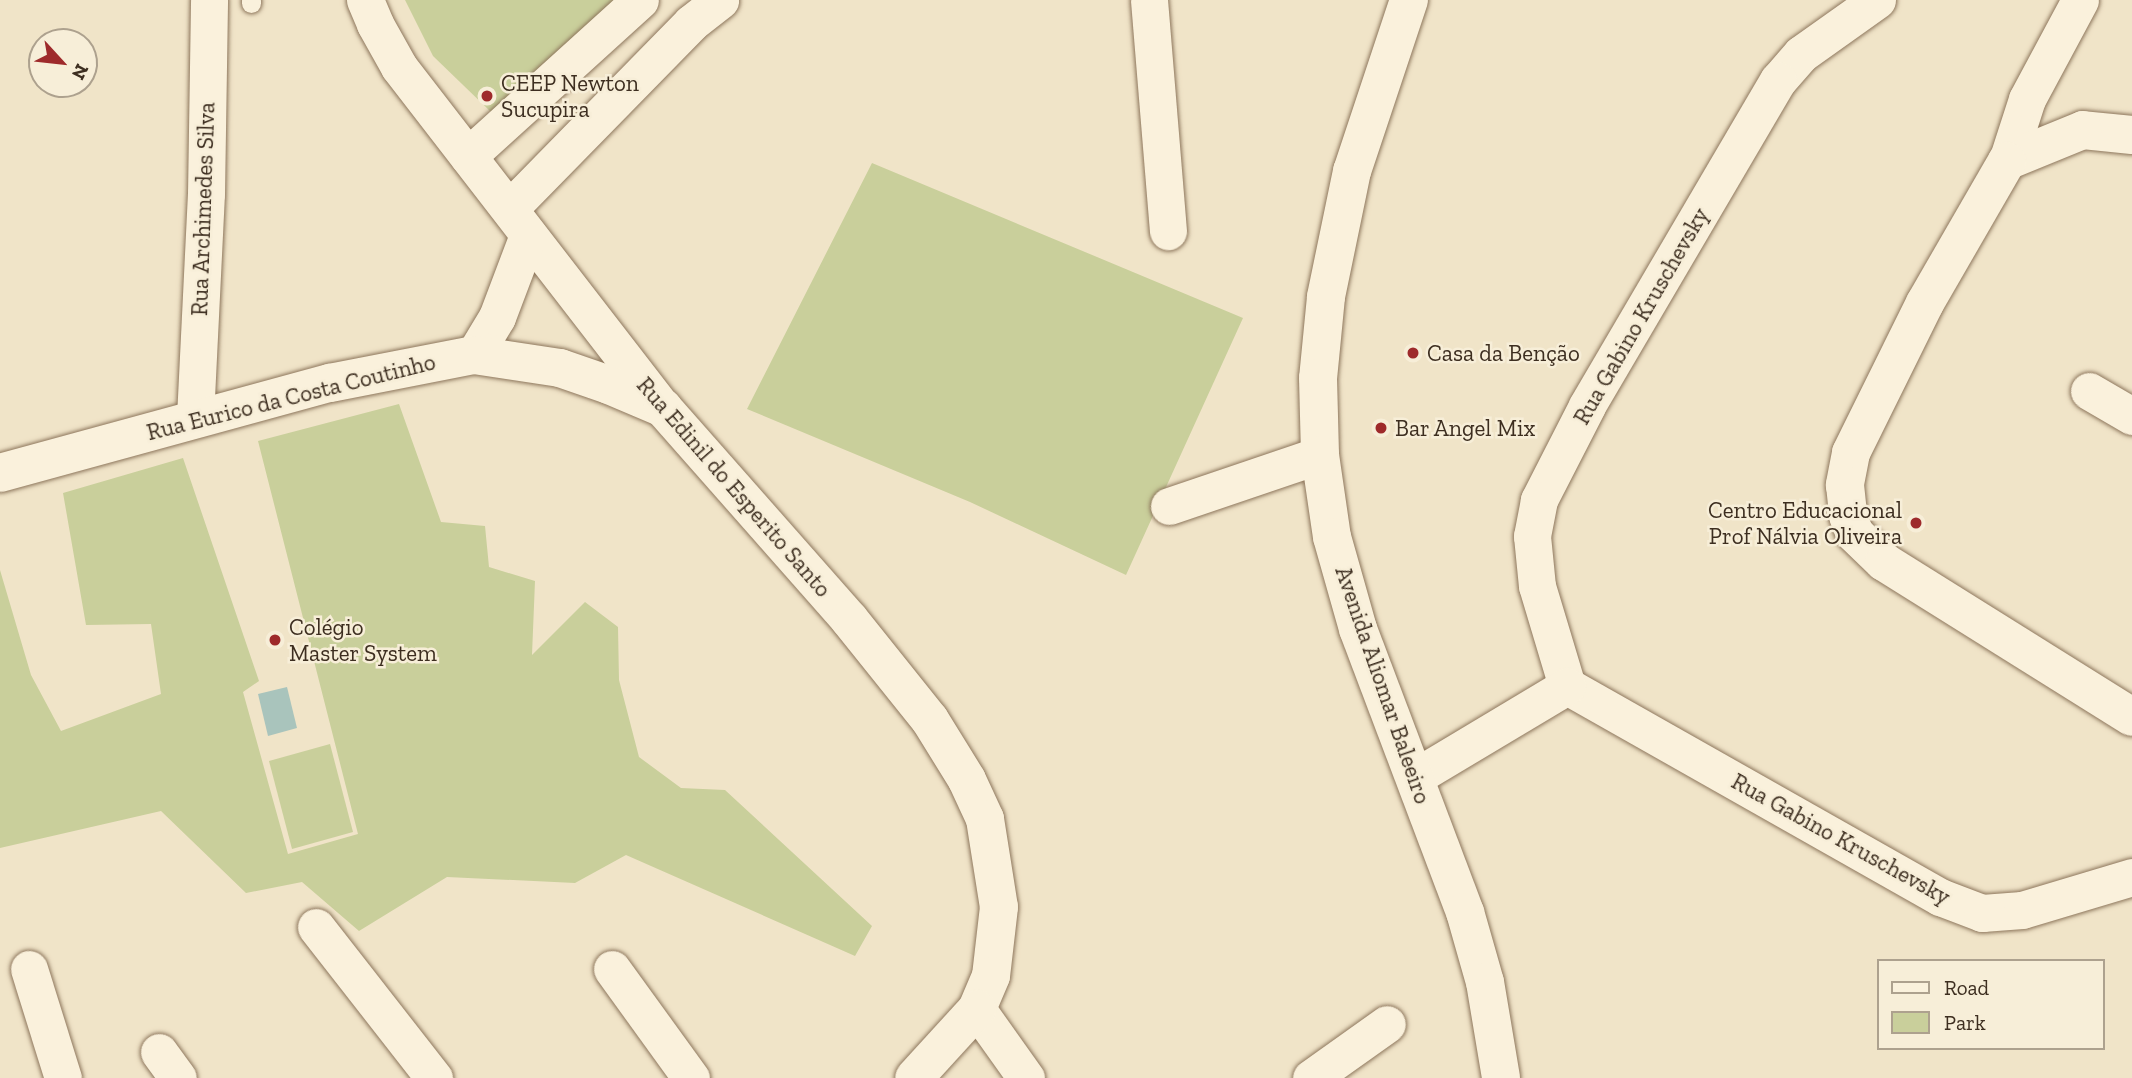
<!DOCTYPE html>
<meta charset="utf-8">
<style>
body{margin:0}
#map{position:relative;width:2132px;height:1078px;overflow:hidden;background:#f0e4c8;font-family:"Zilla Slab",serif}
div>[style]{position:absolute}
.green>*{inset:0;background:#c9cf9b}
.water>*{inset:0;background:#a9c4bc}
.roads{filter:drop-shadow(0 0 2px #8d765c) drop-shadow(0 0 2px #8d765c)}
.service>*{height:19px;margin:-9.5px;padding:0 9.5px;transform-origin:9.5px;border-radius:9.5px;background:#faf1dc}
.minor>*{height:37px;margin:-18.5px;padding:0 18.5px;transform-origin:18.5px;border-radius:18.5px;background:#faf1dc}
.tertiary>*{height:38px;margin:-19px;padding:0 19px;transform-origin:19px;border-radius:19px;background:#faf1dc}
.secondary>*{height:38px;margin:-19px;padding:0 19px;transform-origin:19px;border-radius:19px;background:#faf1dc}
.dots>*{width:19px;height:19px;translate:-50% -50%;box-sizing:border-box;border:4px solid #f7eed8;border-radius:50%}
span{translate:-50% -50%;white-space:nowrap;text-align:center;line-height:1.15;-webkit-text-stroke:5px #f7eed8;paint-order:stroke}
.poi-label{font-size:23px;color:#3d2e20}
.left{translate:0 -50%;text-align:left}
.right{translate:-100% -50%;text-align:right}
.street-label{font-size:23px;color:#3d2e20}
.legend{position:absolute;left:1877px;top:959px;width:228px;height:91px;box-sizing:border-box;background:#f7eed8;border:2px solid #ada18e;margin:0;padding:9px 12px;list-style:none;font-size:21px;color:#3d2e20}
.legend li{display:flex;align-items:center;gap:14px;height:35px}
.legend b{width:35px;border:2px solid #ada18e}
.north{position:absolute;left:28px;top:28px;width:70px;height:70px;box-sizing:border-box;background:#f7eed8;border:2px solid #ada18e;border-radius:50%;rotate:117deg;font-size:19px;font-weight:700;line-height:28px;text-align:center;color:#3d2e20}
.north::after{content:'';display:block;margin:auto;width:24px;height:32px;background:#9e2a2b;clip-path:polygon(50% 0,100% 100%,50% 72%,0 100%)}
</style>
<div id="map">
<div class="green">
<i style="clip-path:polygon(405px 0,616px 0,492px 113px,433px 56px)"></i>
<i style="clip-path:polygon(872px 163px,1243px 318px,1126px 575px,970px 502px,747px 409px)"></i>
<i style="clip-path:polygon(399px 404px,441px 522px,485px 526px,489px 567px,535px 581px,532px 655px,585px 602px,618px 627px,619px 680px,639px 757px,681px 788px,725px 790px,872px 926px,855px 956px,626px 855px,575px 883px,447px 877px,359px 931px,302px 882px,246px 893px,161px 811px,0 848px,0 570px,31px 675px,61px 731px,161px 694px,151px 624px,86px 625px,63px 493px,183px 458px,259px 681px,243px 692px,288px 854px,358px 834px,258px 441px)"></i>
<i style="clip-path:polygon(330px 744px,353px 832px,292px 849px,269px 761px)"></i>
</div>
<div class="water">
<i style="clip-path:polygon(287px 687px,297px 728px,268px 736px,258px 694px)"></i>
</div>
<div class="roads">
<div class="service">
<i style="left:251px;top:3px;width:3px;rotate:-90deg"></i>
</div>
<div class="minor">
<i style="left:365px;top:0;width:26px;rotate:67deg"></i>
<i style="left:375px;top:24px;width:49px;rotate:60.8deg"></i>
<i style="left:399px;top:67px;width:431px;rotate:52.3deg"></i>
<i style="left:1149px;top:0;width:232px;rotate:85.3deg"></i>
<i style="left:1877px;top:0;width:93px;rotate:144.6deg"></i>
<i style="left:1801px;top:54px;width:35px;rotate:131deg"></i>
<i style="left:1778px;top:80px;width:378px;rotate:120.4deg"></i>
<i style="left:1587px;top:406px;width:106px;rotate:117.1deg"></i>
<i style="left:1539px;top:500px;width:37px;rotate:101deg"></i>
<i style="left:1532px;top:536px;width:50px;rotate:84.3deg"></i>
<i style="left:1537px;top:586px;width:104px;rotate:73.3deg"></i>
<i style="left:1567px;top:686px;width:429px;rotate:29.5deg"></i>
<i style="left:1940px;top:897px;width:45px;rotate:20.9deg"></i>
<i style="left:1982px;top:913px;width:40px;rotate:-4.3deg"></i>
<i style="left:2022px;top:910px;width:115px;rotate:-16.7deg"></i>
<i style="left:468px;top:156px;width:232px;rotate:-42.2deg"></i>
<i style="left:2007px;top:161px;width:65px;rotate:-72.1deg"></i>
<i style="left:2027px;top:99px;width:112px;rotate:-61.8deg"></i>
<i style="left:510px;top:208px;width:259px;rotate:-45.6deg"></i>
<i style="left:691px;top:23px;width:37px;rotate:-38deg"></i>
<i style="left:474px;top:355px;width:44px;rotate:-58.8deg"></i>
<i style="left:497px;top:317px;width:88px;rotate:-69.3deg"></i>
<i style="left:2089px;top:391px;width:50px;rotate:30.2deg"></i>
<i style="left:195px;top:418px;width:224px;rotate:-87.2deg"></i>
<i style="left:206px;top:194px;width:194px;rotate:-89.1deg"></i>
<i style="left:1169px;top:506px;width:159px;rotate:-18.7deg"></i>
<i style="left:1415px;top:777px;width:177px;rotate:-30.9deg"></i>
<i style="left:316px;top:927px;width:192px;rotate:52deg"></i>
<i style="left:29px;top:969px;width:114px;rotate:72.7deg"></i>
<i style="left:612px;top:969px;width:135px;rotate:54.1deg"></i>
<i style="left:977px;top:1009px;width:85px;rotate:54.6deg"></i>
<i style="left:159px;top:1052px;width:32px;rotate:54deg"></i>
<i style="left:1311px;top:1078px;width:93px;rotate:-35.4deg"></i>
</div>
<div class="tertiary">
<i style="left:2132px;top:135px;width:49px;rotate:-174.2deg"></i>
<i style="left:2083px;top:130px;width:82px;rotate:157.8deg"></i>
<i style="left:2007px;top:161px;width:164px;rotate:120deg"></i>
<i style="left:1925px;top:303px;width:167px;rotate:116.3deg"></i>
<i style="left:1851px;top:453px;width:33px;rotate:101deg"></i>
<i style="left:1845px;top:485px;width:31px;rotate:84deg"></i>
<i style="left:1848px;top:516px;width:19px;rotate:69deg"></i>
<i style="left:1855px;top:534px;width:40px;rotate:44deg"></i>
<i style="left:1884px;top:562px;width:292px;rotate:32deg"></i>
<i style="left:0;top:473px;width:342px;rotate:-15.3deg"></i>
<i style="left:330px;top:383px;width:147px;rotate:-11deg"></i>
<i style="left:474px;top:355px;width:87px;rotate:8.6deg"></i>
<i style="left:560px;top:368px;width:52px;rotate:19.1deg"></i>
<i style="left:609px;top:385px;width:59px;rotate:23.1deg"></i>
<i style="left:663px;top:408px;width:281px;rotate:48.6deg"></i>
<i style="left:849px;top:619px;width:129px;rotate:51.3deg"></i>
<i style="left:930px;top:720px;width:70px;rotate:58.3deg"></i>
<i style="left:967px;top:780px;width:43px;rotate:65.2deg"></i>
<i style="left:985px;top:819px;width:89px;rotate:81deg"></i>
<i style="left:999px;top:907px;width:69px;rotate:96.6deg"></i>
<i style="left:991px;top:976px;width:36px;rotate:113deg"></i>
<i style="left:977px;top:1009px;width:93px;rotate:132.4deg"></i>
</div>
<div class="secondary">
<i style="left:1409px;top:0;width:180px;rotate:108.4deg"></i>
<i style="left:1352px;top:171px;width:129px;rotate:101.7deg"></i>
<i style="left:1326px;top:297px;width:81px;rotate:95.6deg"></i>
<i style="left:1318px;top:378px;width:77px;rotate:88.5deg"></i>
<i style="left:1320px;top:455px;width:83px;rotate:81.7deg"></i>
<i style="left:1332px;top:537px;width:96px;rotate:74.2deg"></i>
<i style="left:1358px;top:629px;width:303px;rotate:69.3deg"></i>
<i style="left:1465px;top:912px;width:73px;rotate:74.1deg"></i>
<i style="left:1485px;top:982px;width:97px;rotate:80.5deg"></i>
</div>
</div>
<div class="dots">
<i style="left:487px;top:96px;background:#9e2a2b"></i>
<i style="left:1413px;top:353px;background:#9e2a2b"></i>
<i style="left:1381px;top:428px;background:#9e2a2b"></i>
<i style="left:1916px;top:523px;background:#9e2a2b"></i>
<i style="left:275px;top:640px;background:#9e2a2b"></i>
</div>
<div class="poi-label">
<span class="left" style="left:501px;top:96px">CEEP Newton<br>Sucupira</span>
<span class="left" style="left:1427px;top:353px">Casa da Benção</span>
<span class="left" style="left:1395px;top:428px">Bar Angel Mix</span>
<span class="right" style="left:1902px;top:523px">Centro Educacional<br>Prof Nálvia Oliveira</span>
<span class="left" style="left:289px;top:640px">Colégio<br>Master System</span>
</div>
<div class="street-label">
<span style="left:203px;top:209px;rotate:-88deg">Rua Archimedes Silva</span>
<span style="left:1641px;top:316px;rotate:-60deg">Rua Gabino Kruschevsky</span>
<span style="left:291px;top:397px;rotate:-14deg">Rua Eurico da Costa Coutinho</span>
<span style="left:734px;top:487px;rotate:49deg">Rua Edinil do Esperito Santo</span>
<span style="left:1383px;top:685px;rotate:71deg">Avenida Aliomar Baleeiro</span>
<span style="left:1841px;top:839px;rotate:29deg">Rua Gabino Kruschevsky</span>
</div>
<ul class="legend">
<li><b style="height:9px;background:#faf1dc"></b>Road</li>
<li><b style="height:19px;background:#c9cf9b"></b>Park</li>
</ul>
<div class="north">N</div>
</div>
